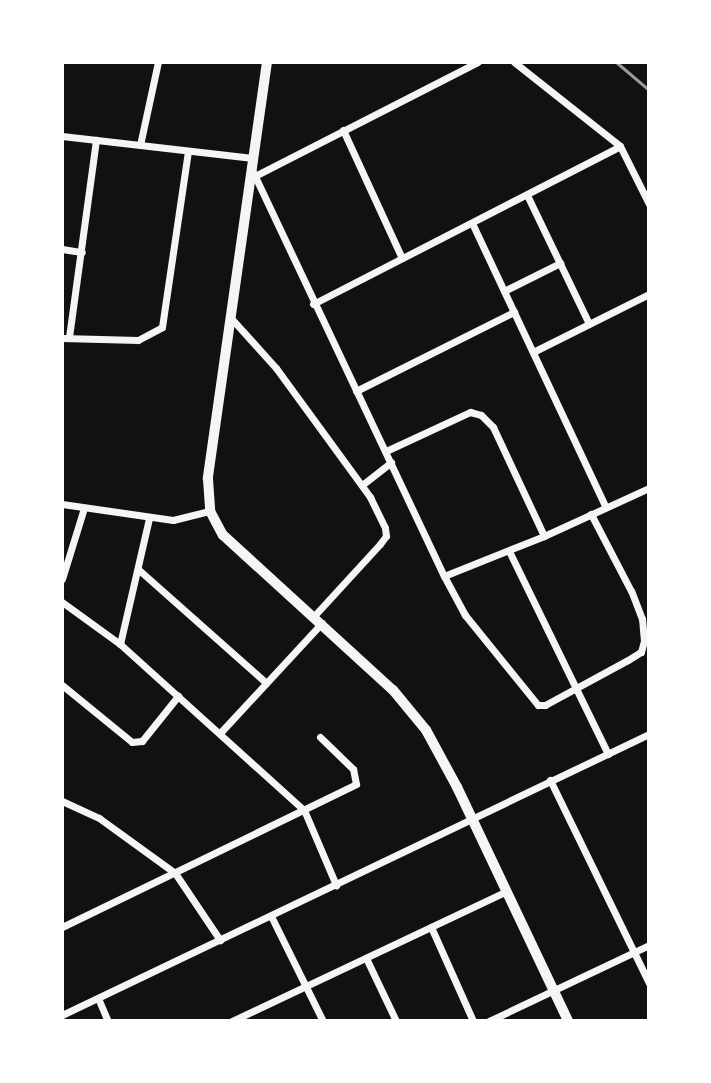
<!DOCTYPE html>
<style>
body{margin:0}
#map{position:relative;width:711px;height:1083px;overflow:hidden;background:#111;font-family:Inter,sans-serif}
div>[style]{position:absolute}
.minor>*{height:7px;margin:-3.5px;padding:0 3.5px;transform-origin:3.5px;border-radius:3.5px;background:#f5f5f5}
.secondary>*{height:10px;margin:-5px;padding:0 5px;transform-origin:5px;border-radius:5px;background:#f5f5f5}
.rail>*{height:3px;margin:-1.5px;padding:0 1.5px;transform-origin:1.5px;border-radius:1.5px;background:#9a9a9a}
span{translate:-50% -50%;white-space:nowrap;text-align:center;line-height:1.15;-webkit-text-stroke:6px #fff;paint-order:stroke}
.frame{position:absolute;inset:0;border:64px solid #fff;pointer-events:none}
</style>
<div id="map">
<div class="minor">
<i style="left:514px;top:62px;width:135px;rotate:38.4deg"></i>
<i style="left:620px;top:146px;width:65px;rotate:63.4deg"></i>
<i style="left:343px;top:130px;width:141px;rotate:65.3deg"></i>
<i style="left:62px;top:136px;width:192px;rotate:6.6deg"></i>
<i style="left:140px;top:145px;width:85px;rotate:-77.8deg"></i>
<i style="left:252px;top:170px;width:449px;rotate:64.7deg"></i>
<i style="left:444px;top:576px;width:44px;rotate:61.7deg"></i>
<i style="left:465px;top:615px;width:116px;rotate:51deg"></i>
<i style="left:538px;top:705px;width:7px"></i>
<i style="left:545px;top:705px;width:94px;rotate:-28.5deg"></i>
<i style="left:628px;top:660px;width:15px;rotate:-32deg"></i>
<i style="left:641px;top:652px;width:11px;rotate:-75deg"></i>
<i style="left:644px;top:641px;width:22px;rotate:-95deg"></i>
<i style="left:642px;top:619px;width:30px;rotate:-111deg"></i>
<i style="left:631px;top:591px;width:87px;rotate:-117.5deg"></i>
<i style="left:255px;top:176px;width:250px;rotate:-27.1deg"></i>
<i style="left:527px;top:195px;width:143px;rotate:64.3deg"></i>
<i style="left:472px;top:223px;width:313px;rotate:64.8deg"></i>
<i style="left:62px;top:249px;width:20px;rotate:9deg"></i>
<i style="left:504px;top:291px;width:63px;rotate:-26.6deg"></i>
<i style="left:313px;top:304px;width:345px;rotate:-27.2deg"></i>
<i style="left:230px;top:317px;width:69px;rotate:48deg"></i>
<i style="left:276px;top:368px;width:160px;rotate:53.9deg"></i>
<i style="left:370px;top:497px;width:34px;rotate:64deg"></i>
<i style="left:385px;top:528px;width:8px;rotate:83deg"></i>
<i style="left:386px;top:536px;width:10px;rotate:127deg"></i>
<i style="left:380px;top:544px;width:98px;rotate:132.5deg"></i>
<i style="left:69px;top:337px;width:199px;rotate:-82.2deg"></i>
<i style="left:62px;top:338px;width:76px;rotate:1.5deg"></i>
<i style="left:138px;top:340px;width:27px;rotate:-28deg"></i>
<i style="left:162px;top:327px;width:178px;rotate:-81.6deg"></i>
<i style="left:533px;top:352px;width:130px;rotate:-26.6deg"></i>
<i style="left:356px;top:391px;width:177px;rotate:-26.6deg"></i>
<i style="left:386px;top:451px;width:93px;rotate:-24.9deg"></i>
<i style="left:470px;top:412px;width:11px;rotate:15deg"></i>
<i style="left:481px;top:415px;width:17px;rotate:45deg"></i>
<i style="left:493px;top:427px;width:120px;rotate:64.9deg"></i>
<i style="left:362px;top:485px;width:37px;rotate:-38deg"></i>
<i style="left:62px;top:504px;width:112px;rotate:8.2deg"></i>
<i style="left:173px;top:520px;width:38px;rotate:-14deg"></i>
<i style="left:509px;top:551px;width:226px;rotate:64deg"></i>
<i style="left:139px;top:570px;width:169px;rotate:41.6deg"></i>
<i style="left:444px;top:576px;width:108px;rotate:-21.8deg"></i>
<i style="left:544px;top:536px;width:115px;rotate:-24.6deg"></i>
<i style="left:62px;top:579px;width:74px;rotate:-72.8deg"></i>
<i style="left:62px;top:602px;width:72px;rotate:35.9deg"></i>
<i style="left:120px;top:644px;width:248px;rotate:42.1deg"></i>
<i style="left:304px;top:810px;width:82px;rotate:66.9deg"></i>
<i style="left:120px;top:644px;width:129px;rotate:-77deg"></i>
<i style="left:62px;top:685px;width:90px;rotate:39.2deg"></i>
<i style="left:132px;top:742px;width:10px;rotate:-6deg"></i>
<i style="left:142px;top:741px;width:58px;rotate:-51.3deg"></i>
<i style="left:220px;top:733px;width:150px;rotate:-47.2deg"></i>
<i style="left:550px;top:780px;width:226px;rotate:64deg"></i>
<i style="left:62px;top:801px;width:41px;rotate:24.7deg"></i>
<i style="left:99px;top:818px;width:94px;rotate:35.9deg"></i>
<i style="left:175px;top:873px;width:81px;rotate:56.1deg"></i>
<i style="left:271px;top:916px;width:117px;rotate:63.7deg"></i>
<i style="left:62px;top:927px;width:327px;rotate:-25.9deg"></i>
<i style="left:356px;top:784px;width:15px;rotate:-101deg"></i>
<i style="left:353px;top:769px;width:46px;rotate:-135.9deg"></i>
<i style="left:431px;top:927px;width:103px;rotate:65.9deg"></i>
<i style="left:366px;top:958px;width:70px;rotate:64.5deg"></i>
<i style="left:98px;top:998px;width:25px;rotate:67deg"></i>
<i style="left:62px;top:1015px;width:651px;rotate:-25.58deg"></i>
<i style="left:232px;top:1021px;width:302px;rotate:-25.3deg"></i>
<i style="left:489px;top:1021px;width:177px;rotate:-25.4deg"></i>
</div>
<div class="secondary">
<i style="left:267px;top:62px;width:421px;rotate:98.1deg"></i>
<i style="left:208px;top:479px;width:32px;rotate:86deg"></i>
<i style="left:210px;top:511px;width:27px;rotate:62deg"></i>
<i style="left:223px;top:535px;width:230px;rotate:42.4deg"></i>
<i style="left:393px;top:690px;width:52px;rotate:50.5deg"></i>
<i style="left:426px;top:730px;width:65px;rotate:61.5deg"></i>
<i style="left:457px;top:787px;width:259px;rotate:64.6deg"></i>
</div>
<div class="rail">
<i style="left:616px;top:62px;width:43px;rotate:40.3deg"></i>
</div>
<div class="frame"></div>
</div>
